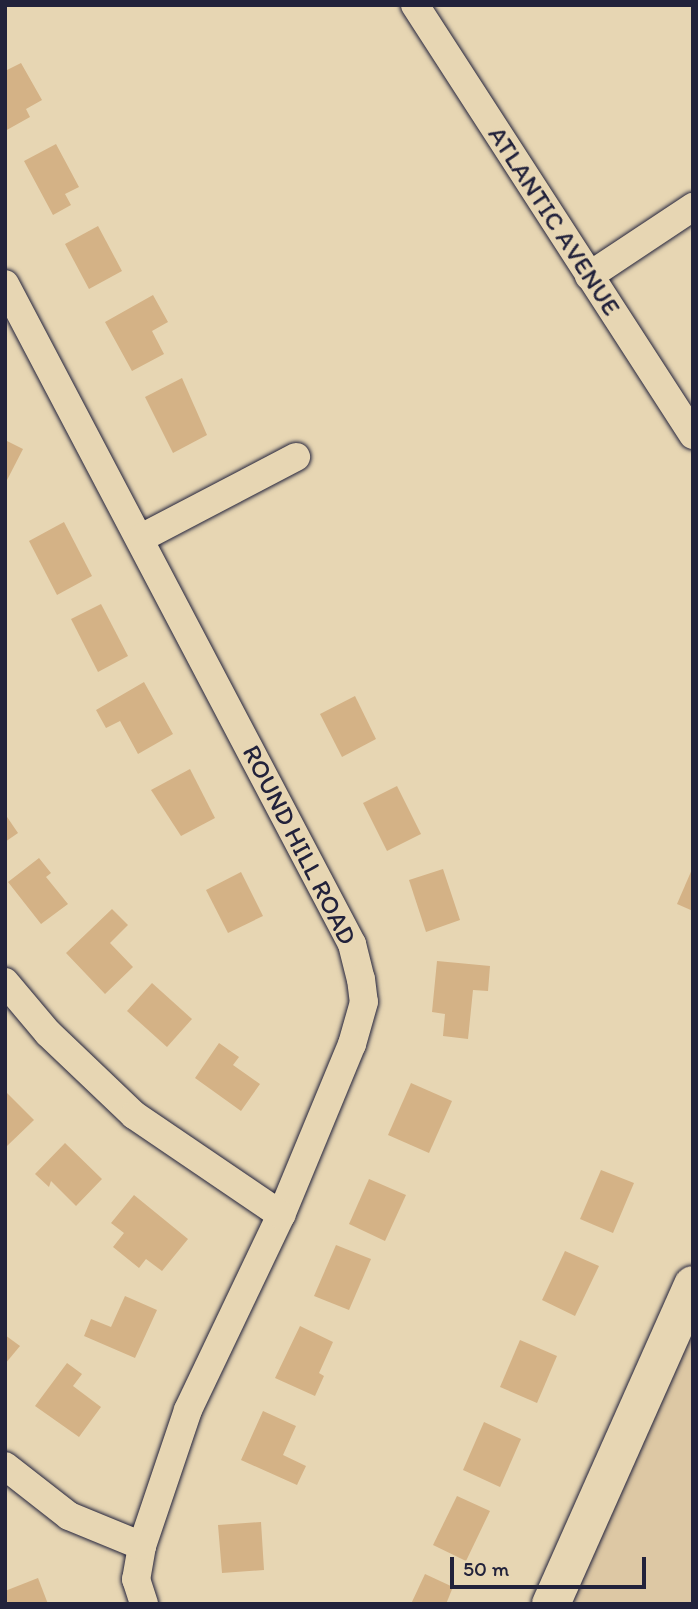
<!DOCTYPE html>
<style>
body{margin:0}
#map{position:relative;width:698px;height:1609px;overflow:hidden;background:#e7d6b3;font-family:Itim,sans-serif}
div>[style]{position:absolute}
.built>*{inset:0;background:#ddc8a4}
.building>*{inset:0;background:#d4b286}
.roads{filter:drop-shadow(0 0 2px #22223b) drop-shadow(0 0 2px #22223b)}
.minor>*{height:28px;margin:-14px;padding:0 14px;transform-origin:14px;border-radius:14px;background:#e7d6b3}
.secondary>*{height:38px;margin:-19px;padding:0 19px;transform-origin:19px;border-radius:19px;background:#e7d6b3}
span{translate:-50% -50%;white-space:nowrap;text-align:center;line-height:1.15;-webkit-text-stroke:5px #e7d6b3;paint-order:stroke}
.street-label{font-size:26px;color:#22223b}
.frame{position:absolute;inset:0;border:7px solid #22223b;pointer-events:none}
.scale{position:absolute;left:450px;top:1557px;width:196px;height:32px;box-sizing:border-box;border:4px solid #22223b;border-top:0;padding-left:9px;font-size:21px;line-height:24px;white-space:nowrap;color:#22223b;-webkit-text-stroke:5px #e7d6b3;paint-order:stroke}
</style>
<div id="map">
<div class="built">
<i style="clip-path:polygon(693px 1285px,693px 1604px,551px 1604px)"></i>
</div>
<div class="building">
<i style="clip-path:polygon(21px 63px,42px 100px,26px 109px,30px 117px,5px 131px,5px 71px)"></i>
<i style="clip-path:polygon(56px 144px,79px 187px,65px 194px,71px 205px,53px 215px,24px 161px)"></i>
<i style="clip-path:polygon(98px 226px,122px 271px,89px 289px,65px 244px)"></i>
<i style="clip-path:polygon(153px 295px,168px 322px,152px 331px,164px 354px,132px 371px,105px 322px)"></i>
<i style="clip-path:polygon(182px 378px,207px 435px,173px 453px,145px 397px)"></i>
<i style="clip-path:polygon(5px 440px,23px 449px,5px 484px)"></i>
<i style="clip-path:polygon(64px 522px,92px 576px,57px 595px,29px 541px)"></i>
<i style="clip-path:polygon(101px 604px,128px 656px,98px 672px,71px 619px)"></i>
<i style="clip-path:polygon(144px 682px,173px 734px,138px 754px,120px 721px,106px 728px,96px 710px)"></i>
<i style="clip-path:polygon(355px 696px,376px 739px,342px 757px,320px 714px)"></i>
<i style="clip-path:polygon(190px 769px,215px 818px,181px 836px,151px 790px)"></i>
<i style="clip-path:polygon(397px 786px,421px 834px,387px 851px,363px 803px)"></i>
<i style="clip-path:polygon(5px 814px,18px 833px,5px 842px)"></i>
<i style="clip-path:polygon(39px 858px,51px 873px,46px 877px,68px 904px,41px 924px,8px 882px)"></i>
<i style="clip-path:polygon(693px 867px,693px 911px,677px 904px)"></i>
<i style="clip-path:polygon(443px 869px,460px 920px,426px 932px,409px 880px)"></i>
<i style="clip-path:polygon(241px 872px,263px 916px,228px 933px,206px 890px)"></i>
<i style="clip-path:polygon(112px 909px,128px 925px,110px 943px,133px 967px,105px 994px,66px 953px)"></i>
<i style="clip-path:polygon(437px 961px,490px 966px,488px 991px,473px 990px,468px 1039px,443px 1036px,445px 1014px,432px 1012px)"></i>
<i style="clip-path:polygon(152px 983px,192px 1019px,167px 1047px,127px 1011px)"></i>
<i style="clip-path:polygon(219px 1043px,239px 1057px,233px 1065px,260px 1084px,241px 1111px,195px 1078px)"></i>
<i style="clip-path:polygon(411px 1083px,452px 1101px,429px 1153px,388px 1135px)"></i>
<i style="clip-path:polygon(5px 1091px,34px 1120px,7px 1146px,5px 1143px)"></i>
<i style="clip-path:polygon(65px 1143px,102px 1179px,76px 1206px,51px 1181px,49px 1187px,35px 1174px)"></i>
<i style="clip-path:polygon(601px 1170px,634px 1183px,613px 1233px,580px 1219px)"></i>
<i style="clip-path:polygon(369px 1179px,406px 1195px,385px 1241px,349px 1224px)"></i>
<i style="clip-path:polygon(134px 1195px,188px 1239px,162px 1271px,146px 1259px,139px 1268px,113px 1247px,124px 1233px,111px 1223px)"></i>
<i style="clip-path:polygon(336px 1245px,371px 1259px,349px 1310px,314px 1296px)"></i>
<i style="clip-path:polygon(565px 1251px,599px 1266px,575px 1316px,542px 1300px)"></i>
<i style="clip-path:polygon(125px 1296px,157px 1310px,135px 1358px,84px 1336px,91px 1319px,111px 1327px)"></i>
<i style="clip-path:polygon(300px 1326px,333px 1342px,319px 1373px,324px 1376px,315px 1396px,275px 1378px)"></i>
<i style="clip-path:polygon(5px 1335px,20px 1346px,5px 1364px)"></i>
<i style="clip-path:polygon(520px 1340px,557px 1356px,537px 1403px,500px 1387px)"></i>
<i style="clip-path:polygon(67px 1363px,82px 1374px,73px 1386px,101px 1407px,79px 1437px,35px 1406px)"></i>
<i style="clip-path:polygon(263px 1411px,296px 1426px,283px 1455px,306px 1466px,297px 1485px,241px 1460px)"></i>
<i style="clip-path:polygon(484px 1422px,521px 1439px,500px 1487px,463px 1470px)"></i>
<i style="clip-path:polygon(457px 1496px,490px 1511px,466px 1561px,433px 1545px)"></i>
<i style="clip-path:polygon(261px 1522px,264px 1570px,222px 1573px,218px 1525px)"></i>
<i style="clip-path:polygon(425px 1574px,453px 1587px,446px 1604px,411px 1604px)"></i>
<i style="clip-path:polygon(38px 1578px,48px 1604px,6px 1604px,5px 1591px)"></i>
</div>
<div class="roads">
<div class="minor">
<i style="left:415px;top:5px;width:512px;rotate:57.12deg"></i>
<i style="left:589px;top:276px;width:125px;rotate:-33.6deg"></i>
<i style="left:5px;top:284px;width:746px;rotate:62.27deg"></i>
<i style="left:352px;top:944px;width:36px;rotate:76deg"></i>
<i style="left:361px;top:979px;width:23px;rotate:83deg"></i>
<i style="left:364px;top:1002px;width:44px;rotate:105.9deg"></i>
<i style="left:352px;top:1044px;width:185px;rotate:112.5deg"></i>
<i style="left:281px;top:1215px;width:216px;rotate:115.5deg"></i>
<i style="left:188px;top:1410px;width:144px;rotate:108.7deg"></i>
<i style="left:142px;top:1546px;width:34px;rotate:100deg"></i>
<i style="left:136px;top:1579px;width:26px;rotate:72deg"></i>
<i style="left:141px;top:538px;width:175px;rotate:-27.6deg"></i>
<i style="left:5px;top:982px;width:67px;rotate:49.9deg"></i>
<i style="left:48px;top:1033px;width:119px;rotate:43.6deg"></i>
<i style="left:134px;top:1115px;width:178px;rotate:34.2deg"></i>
<i style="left:5px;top:1466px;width:81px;rotate:38deg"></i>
<i style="left:69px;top:1516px;width:79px;rotate:22.3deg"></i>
</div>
<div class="secondary">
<i style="left:551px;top:1604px;width:349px;rotate:-66deg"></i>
</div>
</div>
<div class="street-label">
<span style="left:554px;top:221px;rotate:57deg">ATLANTIC AVENUE</span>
<span style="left:299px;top:845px;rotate:63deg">ROUND HILL ROAD</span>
</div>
<div class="frame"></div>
<div class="scale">50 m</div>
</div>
